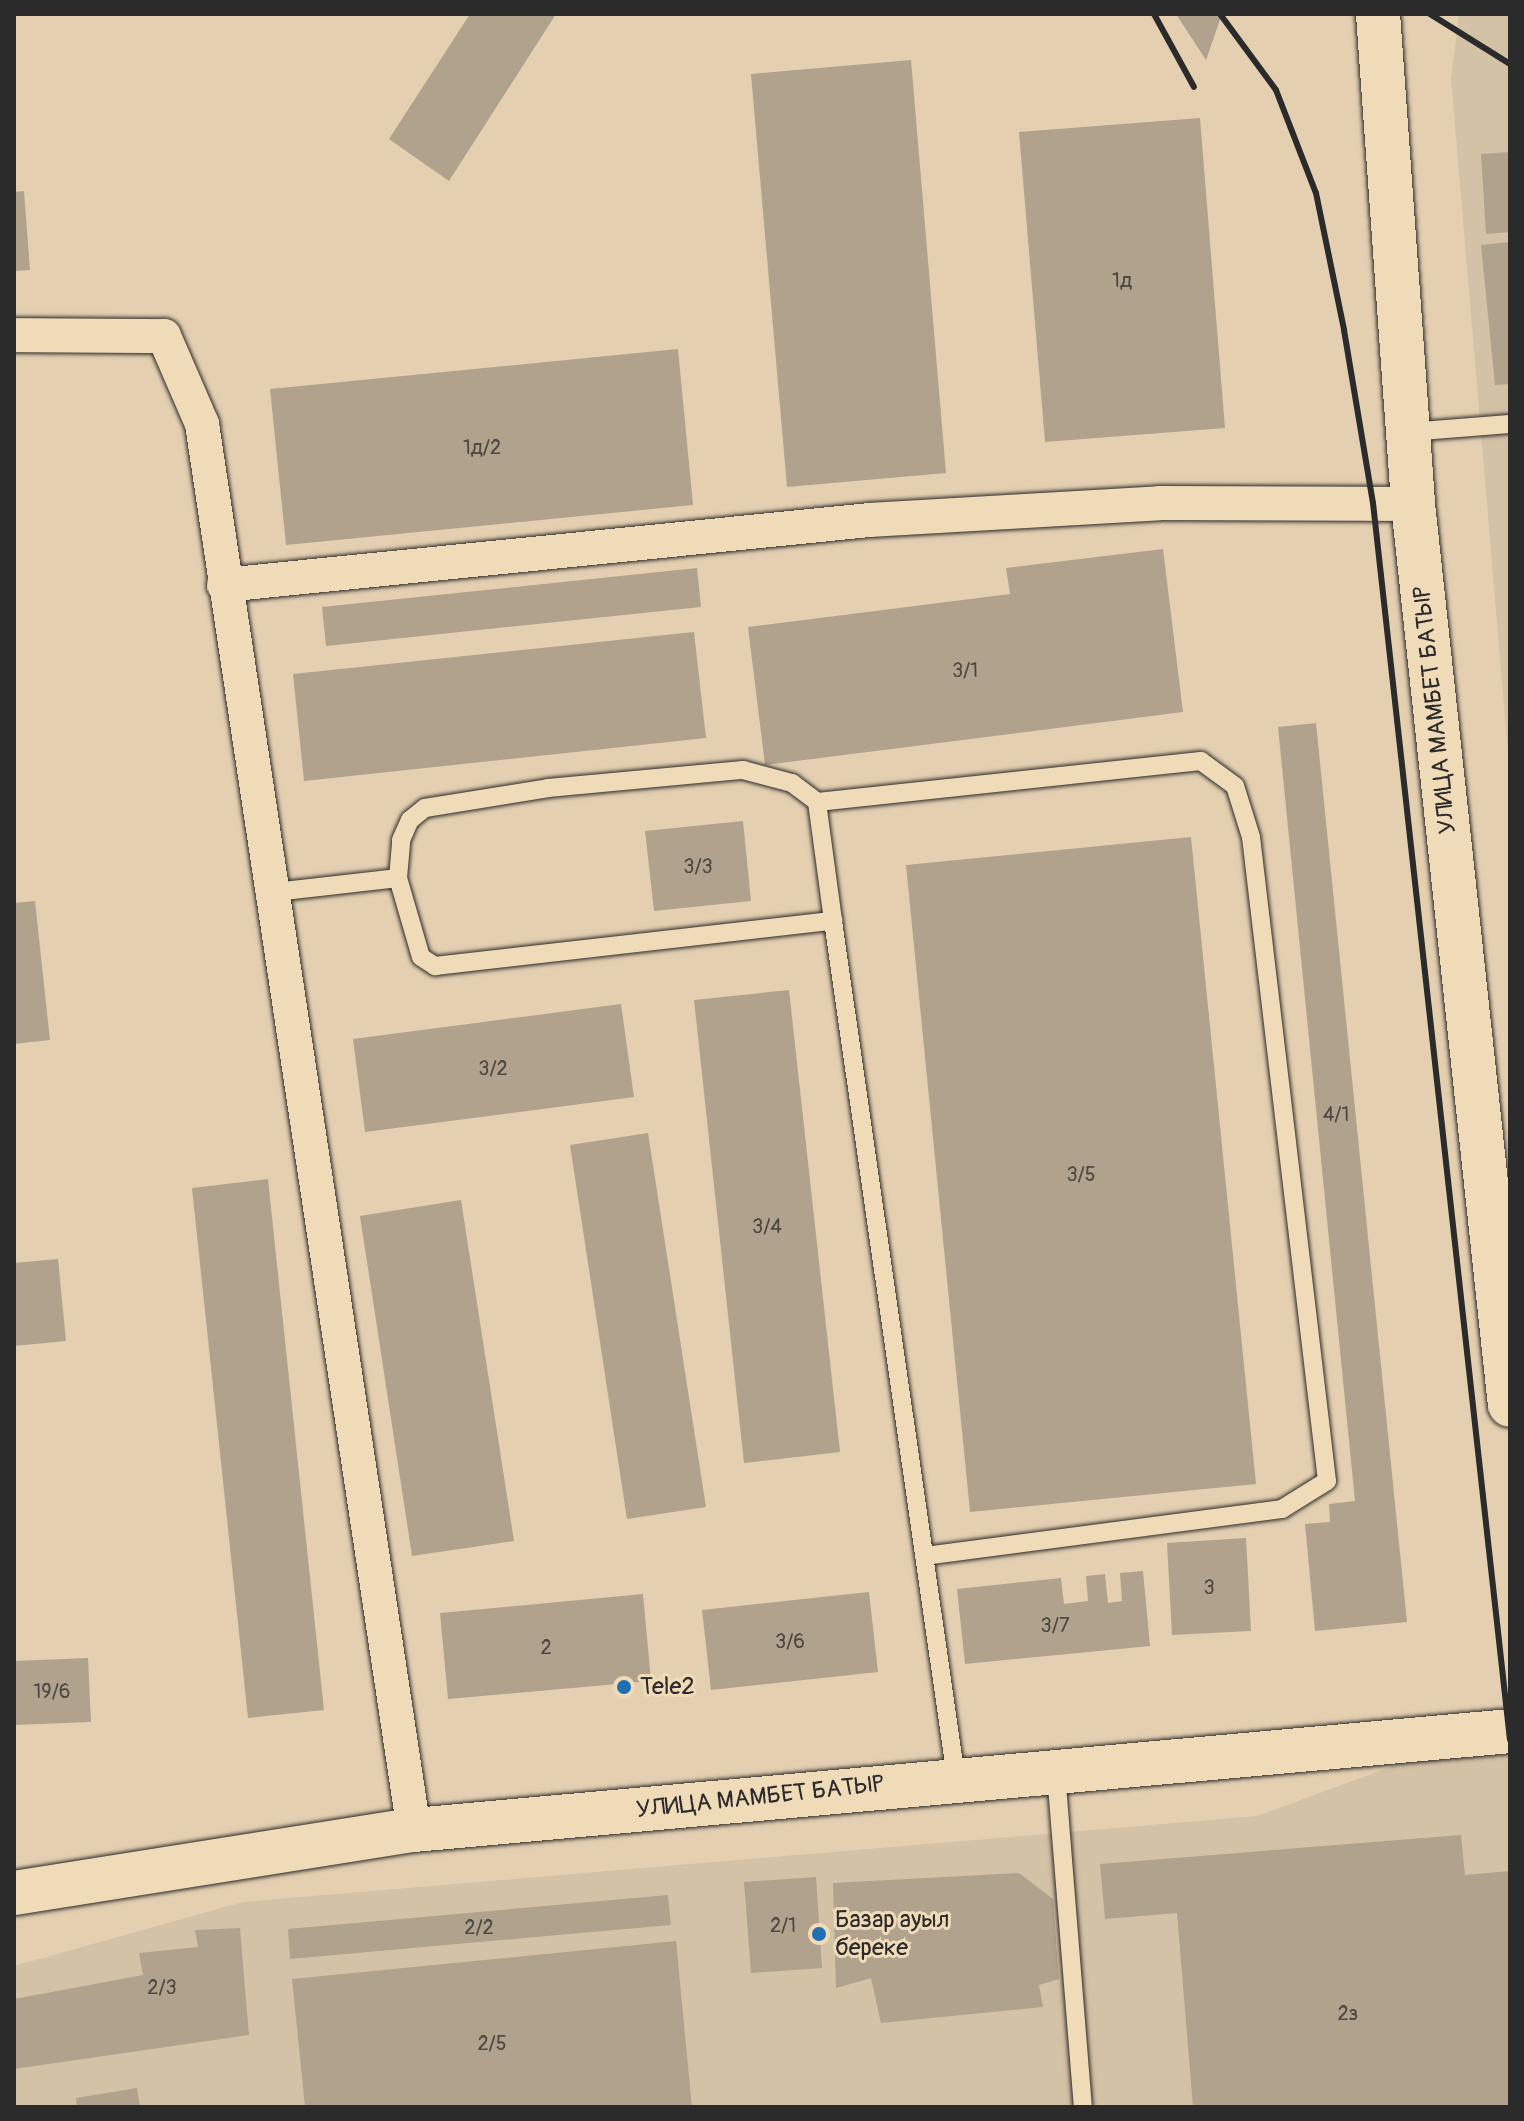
<!DOCTYPE html>
<meta charset="utf-8">
<style>
body{margin:0}
#map{position:relative;width:1524px;height:2121px;overflow:hidden;background:#e4d0b1;font-family:Pangolin,sans-serif}
div>[style]{position:absolute}
.built>*{inset:0;background:#d4c2a6}
.building>*{inset:0;background:#b0a28c}
.roads{filter:drop-shadow(0 0 2px #2b2b2b) drop-shadow(0 0 2px #2b2b2b)}
.lane>*{height:18px;margin:-9px;padding:0 9px;transform-origin:9px;border-radius:9px;background:#f0dbb9}
.street>*{height:34px;margin:-17px;padding:0 17px;transform-origin:17px;border-radius:17px;background:#f0dbb9}
.secondary>*{height:44px;margin:-22px;padding:0 22px;transform-origin:22px;border-radius:22px;background:#f0dbb9}
.rail>*{height:6px;margin:-3px;padding:0 3px;transform-origin:3px;border-radius:3px;background:#2b2b2b}
.dots>*{width:22px;height:22px;translate:-50% -50%;box-sizing:border-box;border:4px solid #f0dbb9;border-radius:50%}
span{translate:-50% -50%;white-space:nowrap;text-align:center;line-height:1.15;-webkit-text-stroke:6px #f0dbb9;paint-order:stroke}
.number-label{font-size:20px;color:#4c4943}
.number-label span{-webkit-text-stroke-width:0}
.street-label{font-size:24px;color:#2b2b2b}
.poi-label{font-size:24px;color:#2b2b2b}
.left{translate:0 -50%;text-align:left}
.frame{position:absolute;inset:0;border:16px solid #2b2b2b;pointer-events:none}
</style>
<div id="map">
<div class="built">
<i style="clip-path:polygon(1459px 14px,1510px 14px,1510px 777px,1451px 78px)"></i>
<i style="clip-path:polygon(1491px 1730px,1510px 1749px,1510px 2107px,14px 2107px,14px 1966px,243px 1902px,1257px 1816px)"></i>
</div>
<div class="building">
<i style="clip-path:polygon(470px 14px,556px 14px,449px 181px,389px 139px)"></i>
<i style="clip-path:polygon(1176px 14px,1222px 14px,1206px 60px)"></i>
<i style="clip-path:polygon(911px 60px,946px 473px,787px 487px,751px 74px)"></i>
<i style="clip-path:polygon(1200px 118px,1225px 428px,1045px 442px,1019px 132px)"></i>
<i style="clip-path:polygon(1510px 152px,1510px 232px,1486px 234px,1481px 154px)"></i>
<i style="clip-path:polygon(24px 191px,30px 270px,14px 271px,14px 192px)"></i>
<i style="clip-path:polygon(1510px 242px,1510px 384px,1495px 385px,1481px 245px)"></i>
<i style="clip-path:polygon(678px 349px,693px 505px,286px 545px,270px 389px)"></i>
<i style="clip-path:polygon(1163px 549px,1183px 712px,765px 765px,748px 627px,1010px 594px,1006px 568px)"></i>
<i style="clip-path:polygon(697px 568px,701px 607px,326px 646px,322px 607px)"></i>
<i style="clip-path:polygon(694px 632px,706px 738px,304px 781px,293px 674px)"></i>
<i style="clip-path:polygon(1316px 723px,1407px 1622px,1315px 1631px,1305px 1524px,1330px 1522px,1329px 1504px,1355px 1501px,1278px 727px)"></i>
<i style="clip-path:polygon(743px 821px,751px 901px,654px 911px,645px 831px)"></i>
<i style="clip-path:polygon(1191px 837px,1256px 1484px,970px 1512px,906px 865px)"></i>
<i style="clip-path:polygon(35px 901px,50px 1040px,14px 1044px,14px 903px)"></i>
<i style="clip-path:polygon(789px 990px,840px 1452px,744px 1463px,694px 1000px)"></i>
<i style="clip-path:polygon(621px 1004px,634px 1097px,365px 1132px,353px 1039px)"></i>
<i style="clip-path:polygon(648px 1133px,706px 1507px,627px 1519px,570px 1145px)"></i>
<i style="clip-path:polygon(268px 1179px,324px 1710px,248px 1718px,192px 1188px)"></i>
<i style="clip-path:polygon(461px 1200px,514px 1541px,412px 1556px,360px 1216px)"></i>
<i style="clip-path:polygon(58px 1259px,66px 1341px,14px 1346px,14px 1263px)"></i>
<i style="clip-path:polygon(1246px 1538px,1251px 1631px,1172px 1635px,1167px 1543px)"></i>
<i style="clip-path:polygon(1143px 1571px,1150px 1646px,965px 1664px,957px 1589px,1061px 1578px,1064px 1604px,1088px 1601px,1086px 1576px,1105px 1574px,1108px 1603px,1122px 1601px,1120px 1573px)"></i>
<i style="clip-path:polygon(869px 1592px,878px 1672px,711px 1690px,702px 1610px)"></i>
<i style="clip-path:polygon(643px 1594px,651px 1681px,448px 1699px,440px 1613px)"></i>
<i style="clip-path:polygon(88px 1658px,91px 1722px,14px 1725px,14px 1661px)"></i>
<i style="clip-path:polygon(1461px 1835px,1465px 1875px,1510px 1871px,1510px 2107px,1193px 2107px,1177px 1913px,1105px 1919px,1100px 1864px)"></i>
<i style="clip-path:polygon(1019px 1873px,1053px 1899px,1059px 1979px,1039px 1985px,1043px 2007px,881px 2023px,871px 1978px,836px 1988px,833px 1883px)"></i>
<i style="clip-path:polygon(816px 1877px,822px 1968px,751px 1973px,744px 1882px)"></i>
<i style="clip-path:polygon(668px 1895px,671px 1925px,290px 1959px,288px 1929px)"></i>
<i style="clip-path:polygon(240px 1928px,249px 2035px,14px 2069px,14px 1999px,143px 1975px,139px 1953px,198px 1947px,195px 1930px)"></i>
<i style="clip-path:polygon(676px 1941px,692px 2107px,305px 2107px,292px 1979px)"></i>
<i style="clip-path:polygon(137px 2088px,140px 2107px,77px 2107px,76px 2098px)"></i>
</div>
<div class="roads">
<div class="lane">
<i style="left:1408px;top:432px;width:102px;rotate:-4.5deg"></i>
<i style="left:398px;top:878px;width:82px;rotate:73.8deg"></i>
<i style="left:421px;top:957px;width:17px;rotate:33deg"></i>
<i style="left:435px;top:966px;width:401px;rotate:-6.5deg"></i>
<i style="left:275px;top:892px;width:124px;rotate:-6.5deg"></i>
<i style="left:398px;top:878px;width:38px;rotate:-85deg"></i>
<i style="left:401px;top:840px;width:22px;rotate:-66deg"></i>
<i style="left:410px;top:820px;width:19px;rotate:-39deg"></i>
<i style="left:425px;top:808px;width:125px;rotate:-9.2deg"></i>
<i style="left:548px;top:788px;width:196px;rotate:-5.3deg"></i>
<i style="left:743px;top:770px;width:51px;rotate:14.9deg"></i>
<i style="left:792px;top:783px;width:31px;rotate:37deg"></i>
<i style="left:925px;top:1556px;width:360px;rotate:-7.5deg"></i>
<i style="left:1282px;top:1509px;width:53px;rotate:-31.9deg"></i>
<i style="left:1327px;top:1481px;width:648px;rotate:-96.73deg"></i>
<i style="left:1251px;top:837px;width:53px;rotate:-107.4deg"></i>
<i style="left:1235px;top:786px;width:42px;rotate:-143.7deg"></i>
<i style="left:1201px;top:761px;width:386px;rotate:173.9deg"></i>
<i style="left:817px;top:802px;width:120px;rotate:82.3deg"></i>
<i style="left:833px;top:921px;width:866px;rotate:81.83deg"></i>
<i style="left:1056px;top:1773px;width:335px;rotate:85.4deg"></i>
</div>
<div class="street">
<i style="left:14px;top:335px;width:150px;rotate:0.4deg"></i>
<i style="left:164px;top:336px;width:96px;rotate:66.6deg"></i>
<i style="left:202px;top:424px;width:1422px;rotate:81.43deg"></i>
<i style="left:224px;top:585px;width:648px;rotate:-5.75deg"></i>
<i style="left:869px;top:520px;width:291px;rotate:-3.3deg"></i>
<i style="left:1160px;top:503px;width:253px;rotate:0.2deg"></i>
</div>
<div class="secondary">
<i style="left:1378px;top:14px;width:491px;rotate:85.9deg"></i>
<i style="left:1413px;top:504px;width:906px;rotate:83.86deg"></i>
<i style="left:14px;top:1893px;width:405px;rotate:-9deg"></i>
<i style="left:414px;top:1830px;width:1100px;rotate:-5.16deg"></i>
</div>
</div>
<div class="rail">
<i style="left:1154px;top:14px;width:83px;rotate:61.3deg"></i>
<i style="left:1220px;top:14px;width:94px;rotate:53.6deg"></i>
<i style="left:1276px;top:90px;width:110px;rotate:68.8deg"></i>
<i style="left:1316px;top:193px;width:140px;rotate:78.4deg"></i>
<i style="left:1344px;top:330px;width:175px;rotate:80.5deg"></i>
<i style="left:1373px;top:503px;width:1244px;rotate:83.68deg"></i>
<i style="left:1430px;top:14px;width:94px;rotate:32deg"></i>
</div>
<div class="dots">
<i style="left:624px;top:1687px;background:#1f6fb2"></i>
<i style="left:819px;top:1934px;background:#1f6fb2"></i>
</div>
<div class="number-label">
<span style="left:1122px;top:280px">1д</span>
<span style="left:482px;top:447px">1д/2</span>
<span style="left:965px;top:670px">3/1</span>
<span style="left:698px;top:866px">3/3</span>
<span style="left:493px;top:1068px">3/2</span>
<span style="left:1336px;top:1114px">4/1</span>
<span style="left:1081px;top:1174px">3/5</span>
<span style="left:767px;top:1226px">3/4</span>
<span style="left:1209px;top:1587px">3</span>
<span style="left:1055px;top:1625px">3/7</span>
<span style="left:790px;top:1641px">3/6</span>
<span style="left:546px;top:1647px">2</span>
<span style="left:52px;top:1691px">19/6</span>
<span style="left:783px;top:1925px">2/1</span>
<span style="left:479px;top:1927px">2/2</span>
<span style="left:162px;top:1987px">2/3</span>
<span style="left:1348px;top:2013px">2з</span>
<span style="left:492px;top:2043px">2/5</span>
</div>
<div class="street-label">
<span style="left:1435px;top:710px;rotate:-96deg">УЛИЦА МАМБЕТ БАТЫР</span>
<span style="left:760px;top:1797px;rotate:-6deg">УЛИЦА МАМБЕТ БАТЫР</span>
</div>
<div class="poi-label">
<span class="left" style="left:640px;top:1687px">Tele2</span>
<span class="left" style="left:835px;top:1934px">Базар ауыл<br>береке</span>
</div>
<div class="frame"></div>
</div>
